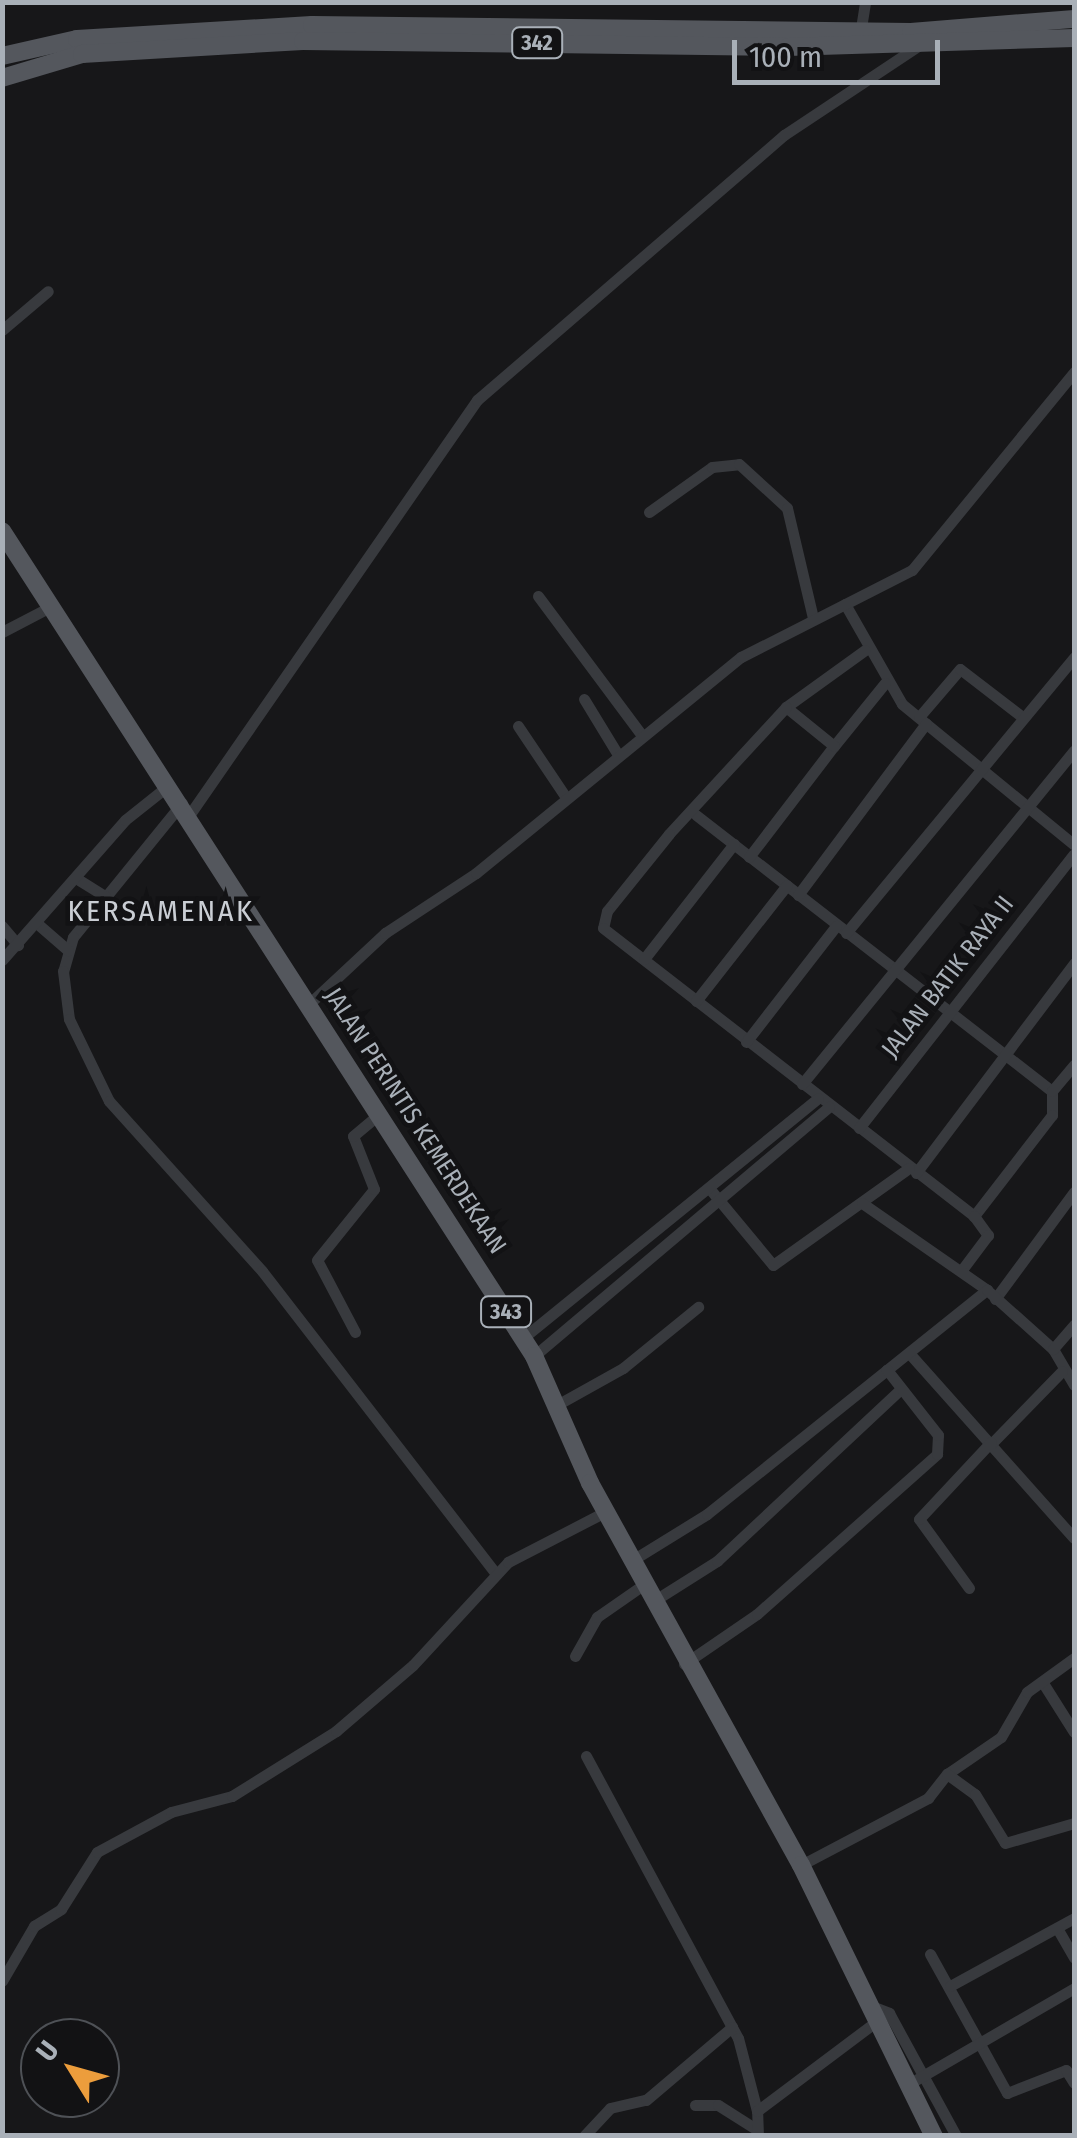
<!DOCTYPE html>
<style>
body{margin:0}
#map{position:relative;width:1077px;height:2138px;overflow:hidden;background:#171719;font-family:"Fira Sans Condensed",sans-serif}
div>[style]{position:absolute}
.street>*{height:11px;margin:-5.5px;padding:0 5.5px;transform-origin:5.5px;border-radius:5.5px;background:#383a3e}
.primary>*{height:18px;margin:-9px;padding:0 9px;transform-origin:9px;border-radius:9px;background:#54575d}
span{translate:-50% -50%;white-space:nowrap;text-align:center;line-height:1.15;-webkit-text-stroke:9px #121214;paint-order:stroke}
.shield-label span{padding:2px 8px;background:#121214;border:2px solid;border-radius:8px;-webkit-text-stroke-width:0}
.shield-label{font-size:22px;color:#a9b0b8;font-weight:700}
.street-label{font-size:25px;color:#a9b0b8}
.quarter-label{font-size:30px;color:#caced4;letter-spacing:2.5px}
.frame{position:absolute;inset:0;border:5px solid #a9b0b8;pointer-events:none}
.north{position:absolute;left:20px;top:2018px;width:100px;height:100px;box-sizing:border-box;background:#121214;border:2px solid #4e5156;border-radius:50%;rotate:307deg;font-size:28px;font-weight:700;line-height:40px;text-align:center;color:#a9b0b8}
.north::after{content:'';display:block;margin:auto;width:35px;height:45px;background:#ec9d3c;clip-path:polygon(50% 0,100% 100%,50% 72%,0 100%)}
.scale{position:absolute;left:732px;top:40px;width:208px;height:45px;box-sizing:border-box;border:5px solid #a9b0b8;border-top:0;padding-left:12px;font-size:30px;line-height:35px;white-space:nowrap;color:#a9b0b8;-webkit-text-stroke:8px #121214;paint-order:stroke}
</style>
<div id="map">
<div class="street">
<i style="left:861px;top:28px;width:26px;rotate:-81deg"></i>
<i style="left:2px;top:330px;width:60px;rotate:-40.3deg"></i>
<i style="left:649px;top:512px;width:77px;rotate:-35.5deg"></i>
<i style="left:712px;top:467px;width:27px;rotate:-6deg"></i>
<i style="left:739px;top:464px;width:65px;rotate:42.5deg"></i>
<i style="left:787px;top:508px;width:113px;rotate:76.7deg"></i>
<i style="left:538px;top:596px;width:172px;rotate:53.3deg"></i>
<i style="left:845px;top:604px;width:115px;rotate:60.3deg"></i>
<i style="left:902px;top:704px;width:222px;rotate:39.3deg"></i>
<i style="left:2px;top:632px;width:56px;rotate:-27.5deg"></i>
<i style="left:584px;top:699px;width:63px;rotate:58.6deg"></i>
<i style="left:786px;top:707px;width:97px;rotate:-35.8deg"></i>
<i style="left:919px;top:717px;width:63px;rotate:-49.5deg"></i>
<i style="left:960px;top:669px;width:77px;rotate:37.6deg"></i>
<i style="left:518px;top:726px;width:84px;rotate:56.1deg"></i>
<i style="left:834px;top:746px;width:81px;rotate:-51deg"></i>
<i style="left:182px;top:803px;width:173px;rotate:129.1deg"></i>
<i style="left:73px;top:937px;width:35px;rotate:106deg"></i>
<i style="left:63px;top:971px;width:48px;rotate:82.9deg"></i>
<i style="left:69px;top:1019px;width:91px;rotate:64deg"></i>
<i style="left:109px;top:1101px;width:229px;rotate:48deg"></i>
<i style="left:262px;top:1271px;width:383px;rotate:52.3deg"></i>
<i style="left:190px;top:814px;width:504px;rotate:-55.27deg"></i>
<i style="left:477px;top:400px;width:406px;rotate:-40.8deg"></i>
<i style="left:784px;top:135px;width:161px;rotate:-33.6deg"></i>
<i style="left:696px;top:815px;width:450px;rotate:37.8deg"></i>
<i style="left:1052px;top:1091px;width:24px;rotate:90deg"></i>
<i style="left:1052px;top:1115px;width:128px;rotate:127.7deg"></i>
<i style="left:749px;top:857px;width:140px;rotate:-52.6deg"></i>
<i style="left:834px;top:746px;width:62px;rotate:-140.9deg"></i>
<i style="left:786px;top:707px;width:173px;rotate:132.7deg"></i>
<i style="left:669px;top:834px;width:99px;rotate:128.8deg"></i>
<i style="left:607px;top:911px;width:17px;rotate:103deg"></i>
<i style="left:603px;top:928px;width:470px;rotate:37.8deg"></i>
<i style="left:974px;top:1216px;width:24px;rotate:54deg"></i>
<i style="left:988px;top:1235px;width:45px;rotate:126.9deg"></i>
<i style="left:79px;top:880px;width:31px;rotate:32deg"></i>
<i style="left:798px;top:895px;width:214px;rotate:-53.3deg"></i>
<i style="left:2px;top:926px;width:25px;rotate:50deg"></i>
<i style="left:40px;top:926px;width:37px;rotate:41deg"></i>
<i style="left:846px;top:933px;width:358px;rotate:-50.4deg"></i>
<i style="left:644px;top:959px;width:146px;rotate:-52deg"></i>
<i style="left:2px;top:960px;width:186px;rotate:-48.7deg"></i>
<i style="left:125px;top:820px;width:56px;rotate:-38.5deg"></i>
<i style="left:696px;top:1001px;width:147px;rotate:-51.9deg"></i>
<i style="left:310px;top:1003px;width:103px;rotate:-43deg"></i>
<i style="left:385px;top:933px;width:109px;rotate:-33.4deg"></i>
<i style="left:476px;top:873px;width:342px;rotate:-39.2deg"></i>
<i style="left:741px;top:657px;width:192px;rotate:-27deg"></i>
<i style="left:912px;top:570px;width:256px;rotate:-50.7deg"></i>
<i style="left:746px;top:1042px;width:147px;rotate:-52.2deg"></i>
<i style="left:802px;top:1084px;width:430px;rotate:-50.8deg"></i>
<i style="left:1052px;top:1091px;width:34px;rotate:-50deg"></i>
<i style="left:859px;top:1128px;width:348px;rotate:-51.9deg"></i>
<i style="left:916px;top:1173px;width:263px;rotate:-53deg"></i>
<i style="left:709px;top:1188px;width:100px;rotate:50.3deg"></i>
<i style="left:773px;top:1265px;width:167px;rotate:-35.5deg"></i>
<i style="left:862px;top:1203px;width:152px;rotate:34.8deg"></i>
<i style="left:995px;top:1299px;width:133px;rotate:-53.6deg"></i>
<i style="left:355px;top:1332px;width:81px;rotate:-117.8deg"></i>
<i style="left:317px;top:1260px;width:91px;rotate:-51.2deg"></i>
<i style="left:374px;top:1189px;width:57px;rotate:-111.6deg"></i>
<i style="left:353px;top:1136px;width:35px;rotate:-40deg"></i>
<i style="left:523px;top:1338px;width:380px;rotate:-39.1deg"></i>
<i style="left:1053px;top:1349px;width:42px;rotate:59.7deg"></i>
<i style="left:909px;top:1353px;width:248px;rotate:48.3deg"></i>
<i style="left:534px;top:1356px;width:386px;rotate:-40.2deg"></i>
<i style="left:555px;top:1406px;width:78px;rotate:-29.2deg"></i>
<i style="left:623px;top:1368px;width:97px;rotate:-39.1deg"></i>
<i style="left:992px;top:1443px;width:100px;rotate:-45.8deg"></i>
<i style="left:631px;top:1561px;width:89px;rotate:-31.7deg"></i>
<i style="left:707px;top:1514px;width:359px;rotate:-38.7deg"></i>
<i style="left:987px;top:1290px;width:89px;rotate:41.8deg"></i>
<i style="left:1053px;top:1349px;width:32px;rotate:-49deg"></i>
<i style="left:969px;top:1588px;width:85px;rotate:-125.9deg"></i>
<i style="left:919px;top:1519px;width:105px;rotate:-46.9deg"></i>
<i style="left:652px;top:1602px;width:77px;rotate:-32.2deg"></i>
<i style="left:717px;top:1561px;width:252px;rotate:-43.1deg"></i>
<i style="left:575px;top:1656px;width:45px;rotate:-60.6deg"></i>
<i style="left:597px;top:1617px;width:56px;rotate:-34.8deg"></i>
<i style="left:684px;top:1664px;width:88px;rotate:-34.4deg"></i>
<i style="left:757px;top:1614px;width:241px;rotate:-41.6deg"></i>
<i style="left:937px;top:1454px;width:19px;rotate:-87deg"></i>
<i style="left:938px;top:1435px;width:83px;rotate:-128.1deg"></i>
<i style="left:1043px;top:1683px;width:58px;rotate:57.7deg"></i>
<i style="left:586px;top:1756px;width:320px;rotate:61.7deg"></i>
<i style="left:738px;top:2038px;width:75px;rotate:75.4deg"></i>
<i style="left:947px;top:1774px;width:65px;rotate:-34.4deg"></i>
<i style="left:1001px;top:1737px;width:52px;rotate:-60deg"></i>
<i style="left:1027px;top:1692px;width:58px;rotate:-35.9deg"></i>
<i style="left:801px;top:1865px;width:144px;rotate:-27.8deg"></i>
<i style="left:928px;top:1798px;width:31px;rotate:-52deg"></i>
<i style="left:947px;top:1774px;width:34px;rotate:36deg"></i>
<i style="left:975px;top:1794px;width:57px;rotate:58.5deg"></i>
<i style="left:1005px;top:1843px;width:72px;rotate:-16.2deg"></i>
<i style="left:1057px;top:1928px;width:34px;rotate:60deg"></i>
<i style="left:930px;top:1954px;width:159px;rotate:61deg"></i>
<i style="left:1007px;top:2093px;width:63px;rotate:-21.3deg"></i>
<i style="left:1066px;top:2070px;width:15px;rotate:58deg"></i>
<i style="left:2px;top:1981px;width:64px;rotate:-59.8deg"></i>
<i style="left:34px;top:1926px;width:32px;rotate:-32deg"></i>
<i style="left:61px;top:1909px;width:67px;rotate:-57.7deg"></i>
<i style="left:97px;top:1852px;width:84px;rotate:-28.4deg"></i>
<i style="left:171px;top:1812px;width:63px;rotate:-14.7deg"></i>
<i style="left:232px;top:1796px;width:123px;rotate:-32deg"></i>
<i style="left:336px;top:1731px;width:101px;rotate:-40.6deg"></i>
<i style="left:413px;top:1665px;width:140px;rotate:-47.3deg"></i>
<i style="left:508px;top:1562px;width:109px;rotate:-27.3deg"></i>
<i style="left:950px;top:1986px;width:141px;rotate:-28.7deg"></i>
<i style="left:866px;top:2004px;width:25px;rotate:21deg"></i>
<i style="left:889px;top:2013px;width:140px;rotate:61.4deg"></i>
<i style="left:907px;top:2085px;width:193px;rotate:-30.1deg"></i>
<i style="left:695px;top:2105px;width:23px"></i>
<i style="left:718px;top:2105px;width:45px;rotate:32.3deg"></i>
<i style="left:584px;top:2136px;width:38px;rotate:-47deg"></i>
<i style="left:610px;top:2108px;width:37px;rotate:-13deg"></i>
<i style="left:646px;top:2100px;width:113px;rotate:-40.3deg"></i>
<i style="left:758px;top:2136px;width:25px;rotate:-92deg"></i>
<i style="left:757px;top:2111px;width:146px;rotate:-36.9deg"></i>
</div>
<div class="primary">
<i style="left:2px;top:56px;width:77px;rotate:-12.8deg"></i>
<i style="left:77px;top:39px;width:235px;rotate:-3.4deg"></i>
<i style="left:312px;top:25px;width:599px;rotate:0.67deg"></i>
<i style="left:911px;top:32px;width:164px;rotate:-4.6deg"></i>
<i style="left:2px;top:78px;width:84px;rotate:-16.7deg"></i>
<i style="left:82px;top:54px;width:221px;rotate:-3.4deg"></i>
<i style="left:303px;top:41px;width:485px;rotate:0.7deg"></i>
<i style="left:788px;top:47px;width:286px;rotate:-1.8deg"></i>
<i style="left:2px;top:531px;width:982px;rotate:57.18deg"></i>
<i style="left:534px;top:1356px;width:139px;rotate:66.2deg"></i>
<i style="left:590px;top:1483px;width:436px;rotate:61.1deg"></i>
<i style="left:801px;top:1865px;width:302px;rotate:63.9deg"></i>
</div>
<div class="shield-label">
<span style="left:537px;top:43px">342</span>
<span style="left:506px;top:1312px">343</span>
</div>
<div class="street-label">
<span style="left:948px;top:977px;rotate:-52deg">JALAN BATIK RAYA II</span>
<span style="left:415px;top:1121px;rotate:57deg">JALAN PERINTIS KEMERDEKAAN</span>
</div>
<div class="quarter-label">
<span style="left:161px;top:911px">KERSAMENAK</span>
</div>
<div class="frame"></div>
<div class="north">U</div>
<div class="scale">100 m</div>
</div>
